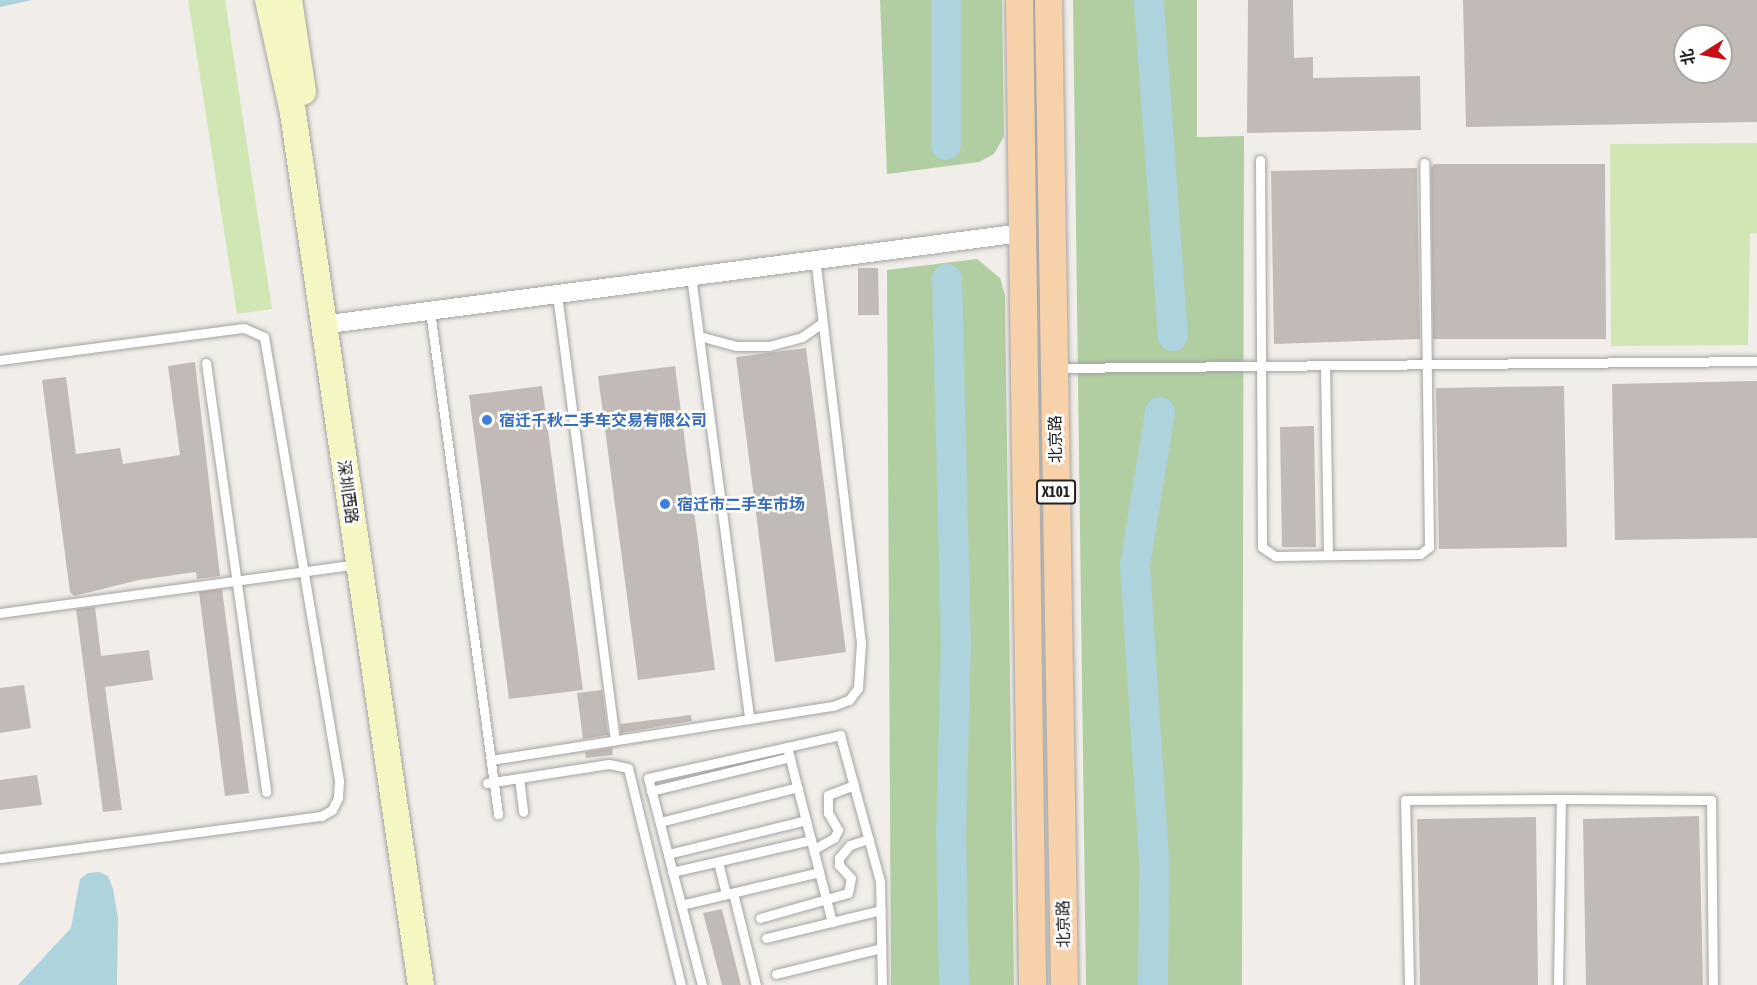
<!DOCTYPE html>
<meta charset="utf-8">
<style>
body{margin:0}
#map{position:relative;width:1757px;height:985px;overflow:hidden;background:#f1eee9;font-family:"Asap Condensed","Noto Sans SC",sans-serif}
div>[style]{position:absolute}
.grass>*{inset:0;background:#d0e7b3}
.forest>*{inset:0;background:#b0cea1}
.water>*{inset:0;background:#add3dc}
.river>*{height:30px;margin:-15px;padding:0 15px;transform-origin:15px;border-radius:15px;background:#add3dc}
.building>*{inset:0;background:#c2bab6}
.roads{filter:drop-shadow(0 0 2px #a3a3a3) drop-shadow(0 0 2px #a3a3a3)}
.lane>*{height:9px;margin:-4.5px;padding:0 4.5px;transform-origin:4.5px;border-radius:4.5px;background:#fff}
.street>*{height:18px;margin:-9px;padding:0 9px;transform-origin:9px;border-radius:9px;background:#fff}
.secondary>*{height:26px;margin:-13px;padding:0 13px;transform-origin:13px;border-radius:13px;background:#f6f6c2}
.primary>*{height:27px;margin:-13.5px;padding:0 13.5px;transform-origin:13.5px;border-radius:13.5px;background:#f7d1a9}
.dots>*{width:16px;height:16px;translate:-50% -50%;box-sizing:border-box;border:3px solid #fff;border-radius:50%}
span{translate:-50% -50%;white-space:nowrap;text-align:center;line-height:1.15;-webkit-text-stroke:5px #fff;paint-order:stroke}
.shield-label span{padding:2px 4px;background:#fff;border:2px solid;border-radius:4px;-webkit-text-stroke-width:0}
.shield-label{font-size:15px;color:#222;font-weight:700}
.shop-label{font-size:16px;color:#366cbe;font-weight:700}
.left{translate:0 -50%;text-align:left}
.street-label{font-size:16px;color:#222}
.north{position:absolute;left:1673px;top:24px;width:60px;height:60px;box-sizing:border-box;background:#fff;border:2px solid #a7a7a7;border-radius:50%;rotate:259deg;font-size:16px;font-weight:700;line-height:24px;text-align:center;color:#222}
.north::after{content:'';display:block;margin:auto;width:21px;height:27px;background:#c70d16;clip-path:polygon(50% 0,100% 100%,50% 72%,0 100%)}
</style>
<div id="map">
<div class="grass">
<i style="clip-path:polygon(188px 0,225px 0,272px 309px,237px 314px)"></i>
<i style="clip-path:polygon(1757px 143px,1757px 233px,1750px 234px,1748px 345px,1611px 346px,1610px 144px)"></i>
</div>
<div class="forest">
<i style="clip-path:polygon(880px 0,1002px 0,1004px 136px,994px 154px,979px 162px,887px 174px)"></i>
<i style="clip-path:polygon(1073px 0,1197px 0,1197px 137px,1244px 136px,1242px 985px,1086px 985px)"></i>
<i style="clip-path:polygon(977px 259px,1000px 278px,1005px 295px,1014px 985px,891px 985px,887px 270px)"></i>
</div>
<div class="water">
<i style="clip-path:polygon(0 0,32px 0,0 7px)"></i>
<i style="clip-path:polygon(99px 872px,108px 876px,113px 889px,118px 918px,117px 985px,18px 985px,71px 928px,80px 879px,88px 873px)"></i>
</div>
<div class="river">
<i style="left:946px;top:0;width:145px;rotate:90deg"></i>
<i style="left:1149px;top:3px;width:334px;rotate:85.9deg"></i>
<i style="left:947px;top:279px;width:364px;rotate:88.6deg"></i>
<i style="left:956px;top:643px;width:187px;rotate:91.5deg"></i>
<i style="left:951px;top:830px;width:155px;rotate:88.9deg"></i>
<i style="left:1153px;top:985px;width:125px;rotate:-89.5deg"></i>
<i style="left:1154px;top:860px;width:296px;rotate:-93.7deg"></i>
<i style="left:1135px;top:565px;width:155px;rotate:-80.7deg"></i>
</div>
<div class="building">
<i style="clip-path:polygon(1248px 0,1293px 0,1294px 58px,1313px 57px,1313px 78px,1420px 76px,1421px 130px,1247px 133px)"></i>
<i style="clip-path:polygon(evenodd,1463px 0,1757px 0,1757px 122px,1466px 127px,1463px 0,1685px 36px,1721px 36px,1721px 72px,1685px 72px,1685px 36px)"></i>
<i style="clip-path:polygon(1434px 164px,1605px 164px,1606px 339px,1433px 339px,1431px 168px)"></i>
<i style="clip-path:polygon(1417px 168px,1420px 339px,1274px 344px,1271px 171px)"></i>
<i style="clip-path:polygon(858px 268px,878px 268px,879px 315px,858px 315px)"></i>
<i style="clip-path:polygon(806px 348px,846px 652px,775px 662px,736px 357px)"></i>
<i style="clip-path:polygon(195px 362px,220px 576px,197px 579px,196px 572px,139px 580px,74px 596px,70px 592px,42px 380px,66px 377px,76px 454px,120px 448px,123px 464px,180px 455px,168px 366px)"></i>
<i style="clip-path:polygon(675px 366px,715px 670px,638px 680px,598px 376px)"></i>
<i style="clip-path:polygon(1757px 381px,1757px 538px,1615px 540px,1612px 384px)"></i>
<i style="clip-path:polygon(542px 386px,583px 690px,509px 699px,469px 395px)"></i>
<i style="clip-path:polygon(1564px 386px,1567px 547px,1439px 549px,1436px 388px)"></i>
<i style="clip-path:polygon(1314px 426px,1316px 547px,1282px 547px,1280px 427px)"></i>
<i style="clip-path:polygon(222px 589px,249px 793px,225px 796px,199px 592px)"></i>
<i style="clip-path:polygon(95px 607px,101px 656px,149px 650px,153px 680px,105px 687px,122px 810px,103px 812px,76px 609px)"></i>
<i style="clip-path:polygon(24px 685px,31px 728px,0 733px,0 688px)"></i>
<i style="clip-path:polygon(602px 690px,608px 735px,583px 739px,577px 693px)"></i>
<i style="clip-path:polygon(691px 715px,692px 721px,621px 733px,620px 724px)"></i>
<i style="clip-path:polygon(694px 735px,612px 748px,613px 755px,586px 758px,585px 752px)"></i>
<i style="clip-path:polygon(37px 775px,42px 805px,0 810px,0 780px)"></i>
<i style="clip-path:polygon(1699px 816px,1703px 985px,1586px 985px,1583px 819px)"></i>
<i style="clip-path:polygon(1536px 817px,1538px 985px,1420px 985px,1417px 819px)"></i>
<i style="clip-path:polygon(722px 909px,741px 985px,722px 985px,703px 913px)"></i>
</div>
<div class="roads">
<div class="lane">
<i style="left:1260px;top:160px;width:387px;rotate:89.7deg"></i>
<i style="left:1262px;top:547px;width:16px;rotate:35deg"></i>
<i style="left:1275px;top:556px;width:145px;rotate:-0.8deg"></i>
<i style="left:1420px;top:554px;width:11px;rotate:-38deg"></i>
<i style="left:1429px;top:547px;width:384px;rotate:-90.7deg"></i>
<i style="left:691px;top:276px;width:447px;rotate:82.5deg"></i>
<i style="left:557px;top:294px;width:450px;rotate:82.6deg"></i>
<i style="left:430px;top:311px;width:508px;rotate:82.3deg"></i>
<i style="left:699px;top:336px;width:38px;rotate:15deg"></i>
<i style="left:736px;top:346px;width:33px"></i>
<i style="left:769px;top:346px;width:34px;rotate:-15deg"></i>
<i style="left:802px;top:337px;width:24px;rotate:-35deg"></i>
<i style="left:0;top:360px;width:246px;rotate:-7.5deg"></i>
<i style="left:244px;top:328px;width:22px;rotate:24deg"></i>
<i style="left:264px;top:337px;width:451px;rotate:80.4deg"></i>
<i style="left:339px;top:782px;width:16px;rotate:94deg"></i>
<i style="left:338px;top:798px;width:13px;rotate:117deg"></i>
<i style="left:332px;top:810px;width:13px;rotate:151deg"></i>
<i style="left:321px;top:816px;width:324px;rotate:172.5deg"></i>
<i style="left:206px;top:363px;width:433px;rotate:82deg"></i>
<i style="left:1325px;top:365px;width:190px;rotate:89.1deg"></i>
<i style="left:1056px;top:368px;width:701px;rotate:-0.57deg"></i>
<i style="left:0;top:613px;width:359px;rotate:-7.8deg"></i>
<i style="left:787px;top:747px;width:181px;rotate:75.6deg"></i>
<i style="left:491px;top:760px;width:346px;rotate:-9deg"></i>
<i style="left:833px;top:706px;width:17px;rotate:-21deg"></i>
<i style="left:849px;top:700px;width:15px;rotate:-53deg"></i>
<i style="left:858px;top:688px;width:45px;rotate:-86.2deg"></i>
<i style="left:861px;top:643px;width:386px;rotate:-96.8deg"></i>
<i style="left:519px;top:778px;width:34px;rotate:83deg"></i>
<i style="left:487px;top:783px;width:123px;rotate:-8.9deg"></i>
<i style="left:609px;top:764px;width:19px;rotate:12deg"></i>
<i style="left:628px;top:768px;width:223px;rotate:76.3deg"></i>
<i style="left:651px;top:791px;width:143px;rotate:-13.7deg"></i>
<i style="left:660px;top:822px;width:142px;rotate:-14.2deg"></i>
<i style="left:814px;top:849px;width:23px;rotate:-29deg"></i>
<i style="left:834px;top:838px;width:9px;rotate:-63deg"></i>
<i style="left:838px;top:830px;width:20px;rotate:-120deg"></i>
<i style="left:828px;top:813px;width:18px;rotate:-90deg"></i>
<i style="left:828px;top:795px;width:28px;rotate:-21deg"></i>
<i style="left:668px;top:854px;width:142px;rotate:-13.8deg"></i>
<i style="left:718px;top:862px;width:33px;rotate:76deg"></i>
<i style="left:672px;top:872px;width:143px;rotate:-13deg"></i>
<i style="left:733px;top:893px;width:95px;rotate:76deg"></i>
<i style="left:681px;top:905px;width:142px;rotate:-13.4deg"></i>
<i style="left:760px;top:918px;width:91px;rotate:-15.9deg"></i>
<i style="left:848px;top:893px;width:15px;rotate:-79deg"></i>
<i style="left:851px;top:878px;width:18px;rotate:-133deg"></i>
<i style="left:839px;top:865px;width:7px;rotate:-90deg"></i>
<i style="left:839px;top:858px;width:17px;rotate:-50deg"></i>
<i style="left:850px;top:845px;width:20px;rotate:-18deg"></i>
<i style="left:766px;top:938px;width:118px;rotate:-13.7deg"></i>
<i style="left:776px;top:974px;width:108px;rotate:-13.9deg"></i>
<i style="left:702px;top:985px;width:214px;rotate:-104.6deg"></i>
<i style="left:648px;top:778px;width:197px;rotate:-12.6deg"></i>
<i style="left:840px;top:735px;width:151px;rotate:74.7deg"></i>
<i style="left:880px;top:881px;width:104px;rotate:88.9deg"></i>
<i style="left:1409px;top:985px;width:185px;rotate:-91.2deg"></i>
<i style="left:1405px;top:800px;width:156px;rotate:-0.4deg"></i>
<i style="left:1561px;top:799px;width:150px;rotate:0.4deg"></i>
<i style="left:1711px;top:800px;width:185px;rotate:89.4deg"></i>
<i style="left:1558px;top:985px;width:186px;rotate:-89.1deg"></i>
</div>
<div class="street">
<i style="left:337px;top:323px;width:691px;rotate:-7.49deg"></i>
</div>
<div class="secondary">
<i style="left:268px;top:0;width:116px;rotate:77.5deg"></i>
<i style="left:293px;top:113px;width:881px;rotate:81.65deg"></i>
<i style="left:289px;top:0;width:93px;rotate:81.3deg"></i>
</div>
<div class="primary">
<i style="left:1019px;top:0;width:985px;rotate:89.24deg"></i>
<i style="left:1048px;top:0;width:985px;rotate:89.07deg"></i>
</div>
</div>
<div class="dots">
<i style="left:487px;top:420px;background:#3f7fe0"></i>
<i style="left:665px;top:504px;background:#3f7fe0"></i>
</div>
<div class="shield-label">
<span style="left:1056px;top:492px">X101</span>
</div>
<div class="shop-label">
<span class="left" style="left:499px;top:420px">宿迁千秋二手车交易有限公司</span>
<span class="left" style="left:677px;top:504px">宿迁市二手车市场</span>
</div>
<div class="street-label">
<span style="left:1055px;top:439px;rotate:-91deg">北京路</span>
<span style="left:348px;top:492px;rotate:82deg">深圳西路</span>
<span style="left:1063px;top:924px;rotate:-91deg">北京路</span>
</div>
<div class="north">北</div>
</div>
